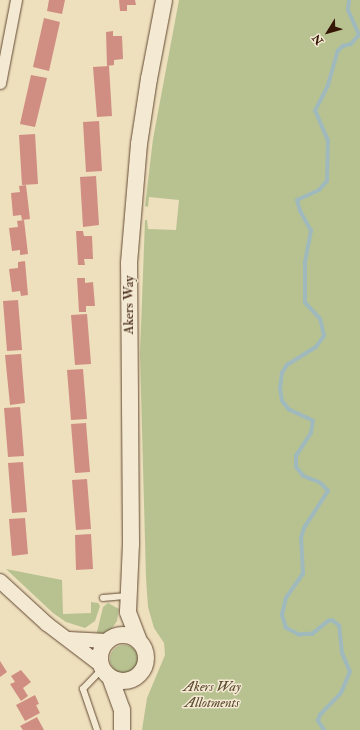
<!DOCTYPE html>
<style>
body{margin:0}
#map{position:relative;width:360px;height:730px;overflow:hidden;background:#eedfbd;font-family:"IM FELL Double Pica",serif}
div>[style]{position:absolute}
.green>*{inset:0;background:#b8c291}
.round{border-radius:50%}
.stream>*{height:3.5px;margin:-1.75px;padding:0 1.75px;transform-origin:1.75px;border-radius:1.75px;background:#9fb9bd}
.building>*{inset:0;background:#d08e82}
.roads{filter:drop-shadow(0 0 1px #634832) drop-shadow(0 0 1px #634832)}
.service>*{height:5.5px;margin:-2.75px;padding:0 2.75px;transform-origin:2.75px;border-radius:2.75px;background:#f4ead4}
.minor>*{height:11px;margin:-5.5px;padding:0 5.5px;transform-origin:5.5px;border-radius:5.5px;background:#f4ead4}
.tertiary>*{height:14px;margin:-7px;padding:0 7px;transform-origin:7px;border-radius:7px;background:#f4ead4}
.secondary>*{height:16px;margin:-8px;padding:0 8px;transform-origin:8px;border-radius:8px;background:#f4ead4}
.secondary>.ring{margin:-8px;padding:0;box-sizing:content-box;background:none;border:16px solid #f4ead4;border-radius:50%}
span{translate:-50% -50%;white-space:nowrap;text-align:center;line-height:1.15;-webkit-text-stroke:3px #f4ead4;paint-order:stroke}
.street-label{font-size:14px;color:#351604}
.park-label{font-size:14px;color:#5c4a2e;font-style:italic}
.north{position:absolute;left:308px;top:12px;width:40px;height:40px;-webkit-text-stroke:3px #f4ead4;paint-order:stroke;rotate:233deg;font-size:11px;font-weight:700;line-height:16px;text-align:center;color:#351604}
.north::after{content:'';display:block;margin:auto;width:14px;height:18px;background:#351604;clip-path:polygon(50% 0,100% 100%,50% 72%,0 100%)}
</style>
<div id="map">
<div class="green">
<i style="clip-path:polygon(179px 0,360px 0,360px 730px,142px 730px,147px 698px,165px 655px,164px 643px,154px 628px,148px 607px,146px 578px,140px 354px,145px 220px,147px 220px,148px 229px,176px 230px,179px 200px,149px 197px,148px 207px,145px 206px,153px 139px)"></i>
<i style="clip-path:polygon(6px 569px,62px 580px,63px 614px,91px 613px,91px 602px,98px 603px,100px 606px,95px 621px,85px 628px,66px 622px,53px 613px)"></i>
<i style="clip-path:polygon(108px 603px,119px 609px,117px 621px,108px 634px,96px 636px,103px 607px)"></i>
<i class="round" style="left:110px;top:645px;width:28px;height:28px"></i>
</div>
<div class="stream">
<i style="left:324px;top:730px;width:11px;rotate:-124deg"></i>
<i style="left:318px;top:721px;width:6px;rotate:-72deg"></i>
<i style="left:320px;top:715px;width:30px;rotate:-46deg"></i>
<i style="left:341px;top:693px;width:23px;rotate:-67deg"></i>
<i style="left:350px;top:672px;width:21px;rotate:-113deg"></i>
<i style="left:342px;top:653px;width:27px;rotate:-96deg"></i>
<i style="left:339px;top:626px;width:8px;rotate:-140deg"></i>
<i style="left:333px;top:621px;width:4px;rotate:180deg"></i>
<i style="left:329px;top:621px;width:21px;rotate:141deg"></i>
<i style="left:313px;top:634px;width:14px;rotate:176deg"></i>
<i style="left:299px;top:635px;width:15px;rotate:-152deg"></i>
<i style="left:286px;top:628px;width:14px;rotate:-107deg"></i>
<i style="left:282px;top:615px;width:17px;rotate:-77deg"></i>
<i style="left:286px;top:598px;width:29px;rotate:-55deg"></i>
<i style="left:303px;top:574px;width:36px;rotate:-93deg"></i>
<i style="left:301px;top:538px;width:10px;rotate:-73deg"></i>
<i style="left:304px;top:528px;width:44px;rotate:-57deg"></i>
<i style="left:328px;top:491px;width:11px;rotate:-135deg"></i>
<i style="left:320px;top:483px;width:18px;rotate:-158deg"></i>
<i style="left:303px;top:476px;width:11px;rotate:-128deg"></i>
<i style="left:296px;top:467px;width:11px;rotate:-90deg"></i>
<i style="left:296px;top:456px;width:27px;rotate:-57deg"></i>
<i style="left:311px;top:433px;width:12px;rotate:-81deg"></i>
<i style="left:313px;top:421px;width:26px;rotate:-155deg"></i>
<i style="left:289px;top:410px;width:11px;rotate:-128deg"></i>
<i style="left:282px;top:401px;width:12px;rotate:-99deg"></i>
<i style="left:280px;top:389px;width:16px;rotate:-83deg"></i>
<i style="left:282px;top:373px;width:9px;rotate:-58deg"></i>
<i style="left:287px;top:365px;width:34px;rotate:-32deg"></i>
<i style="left:316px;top:347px;width:14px;rotate:-54deg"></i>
<i style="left:324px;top:336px;width:17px;rotate:-103deg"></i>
<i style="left:320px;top:319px;width:22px;rotate:-133deg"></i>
<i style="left:305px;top:303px;width:41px;rotate:-90deg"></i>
<i style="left:305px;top:262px;width:32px;rotate:-79deg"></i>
<i style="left:311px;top:231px;width:23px;rotate:-119deg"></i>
<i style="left:300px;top:211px;width:11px;rotate:-105deg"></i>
<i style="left:297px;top:200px;width:24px;rotate:-24deg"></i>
<i style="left:319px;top:190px;width:12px;rotate:-48deg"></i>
<i style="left:327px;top:181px;width:40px;rotate:-88.6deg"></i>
<i style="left:328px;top:141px;width:33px;rotate:-113deg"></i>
<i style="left:315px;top:111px;width:29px;rotate:-63deg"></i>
<i style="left:328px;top:85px;width:35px;rotate:-74deg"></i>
<i style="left:338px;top:51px;width:7px;rotate:-45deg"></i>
<i style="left:343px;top:46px;width:8px;rotate:-14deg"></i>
<i style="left:351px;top:44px;width:12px;rotate:-48deg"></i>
<i style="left:359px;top:35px;width:27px;rotate:-114deg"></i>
<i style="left:348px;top:10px;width:10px;rotate:-84deg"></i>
</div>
<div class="building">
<i style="clip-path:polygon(49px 0,65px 0,62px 14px,47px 11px)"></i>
<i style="clip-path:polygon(119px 0,135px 0,136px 5px,127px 5px,127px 11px,120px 11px)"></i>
<i style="clip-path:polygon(44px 18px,60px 22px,49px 71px,33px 67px)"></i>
<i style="clip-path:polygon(113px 31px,113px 36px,122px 36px,123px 59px,114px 60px,114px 65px,107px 66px,106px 32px)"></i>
<i style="clip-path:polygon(109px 66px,112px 116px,97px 117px,93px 67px)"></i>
<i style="clip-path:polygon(31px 75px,47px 78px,35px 127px,20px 124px)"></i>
<i style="clip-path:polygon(99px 121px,102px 171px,86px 172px,83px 122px)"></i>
<i style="clip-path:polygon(35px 134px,38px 184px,22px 185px,19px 135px)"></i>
<i style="clip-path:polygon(96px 176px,99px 225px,83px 227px,80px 177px)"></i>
<i style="clip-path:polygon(26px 185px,30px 219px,22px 220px,21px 215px,13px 216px,11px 193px,20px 192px,19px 186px)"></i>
<i style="clip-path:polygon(24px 220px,28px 254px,20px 255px,20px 250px,12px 251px,9px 228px,18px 227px,17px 221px)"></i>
<i style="clip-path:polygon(76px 231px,83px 231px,84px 236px,92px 236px,93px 259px,84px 259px,85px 265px,78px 265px)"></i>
<i style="clip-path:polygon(25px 261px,28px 295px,21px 296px,20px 291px,12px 292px,9px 269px,18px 268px,18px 262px)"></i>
<i style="clip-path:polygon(77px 278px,85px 278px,85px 283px,93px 282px,95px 306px,86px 306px,86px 312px,79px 312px)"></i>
<i style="clip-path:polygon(18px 300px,22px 350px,7px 351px,3px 301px)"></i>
<i style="clip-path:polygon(87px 314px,91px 364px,75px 365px,71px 315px)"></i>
<i style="clip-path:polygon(21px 354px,25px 403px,10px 405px,5px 355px)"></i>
<i style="clip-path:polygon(83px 369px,87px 419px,71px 420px,67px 370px)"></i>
<i style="clip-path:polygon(20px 407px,24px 456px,8px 457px,4px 408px)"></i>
<i style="clip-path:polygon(86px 423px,90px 472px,75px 473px,71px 424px)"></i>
<i style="clip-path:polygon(23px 462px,27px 512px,12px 513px,8px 463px)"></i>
<i style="clip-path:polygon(87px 479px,91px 529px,76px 530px,72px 480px)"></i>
<i style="clip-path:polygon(25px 518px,28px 554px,12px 556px,9px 519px)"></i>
<i style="clip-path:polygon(91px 534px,93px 569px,76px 570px,75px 535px)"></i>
<i style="clip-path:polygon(0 661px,7px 672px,0 677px)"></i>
<i style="clip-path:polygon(21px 670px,31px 682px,23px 688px,28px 696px,21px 701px,10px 684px,15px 682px,11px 676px)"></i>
<i style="clip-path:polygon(35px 695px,39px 704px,36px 705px,40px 713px,25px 721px,16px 705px)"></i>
<i style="clip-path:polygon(37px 717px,44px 730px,23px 730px,20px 726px)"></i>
</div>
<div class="roads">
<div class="service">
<i style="left:103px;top:598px;width:24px;rotate:-5deg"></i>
<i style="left:97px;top:730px;width:43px;rotate:-108.9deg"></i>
<i style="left:83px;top:689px;width:28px;rotate:-46deg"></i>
</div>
<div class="minor">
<i style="left:0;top:83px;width:85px;rotate:-79.1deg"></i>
</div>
<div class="tertiary">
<i style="left:0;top:581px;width:64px;rotate:42.5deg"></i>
<i style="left:47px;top:624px;width:68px;rotate:37.2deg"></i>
<i style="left:69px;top:639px;width:38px;rotate:3deg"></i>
</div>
<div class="secondary">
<i class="ring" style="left:100px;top:635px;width:30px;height:30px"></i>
<i style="left:139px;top:641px;width:31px;rotate:-111deg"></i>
<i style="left:128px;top:612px;width:68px;rotate:-87.5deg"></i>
<i style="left:131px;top:544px;width:281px;rotate:-90.4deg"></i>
<i style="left:129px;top:263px;width:119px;rotate:-85.2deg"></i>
<i style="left:139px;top:144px;width:66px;rotate:-81.3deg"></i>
<i style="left:149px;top:79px;width:80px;rotate:-79.2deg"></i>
<i style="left:110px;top:677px;width:35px;rotate:70deg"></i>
<i style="left:122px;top:710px;width:20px;rotate:90deg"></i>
</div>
</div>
<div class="street-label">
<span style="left:129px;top:305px;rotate:-90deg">Akers Way</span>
</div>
<div class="park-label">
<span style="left:212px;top:695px">Akers Way<br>Allotments</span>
</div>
<div class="north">N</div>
</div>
